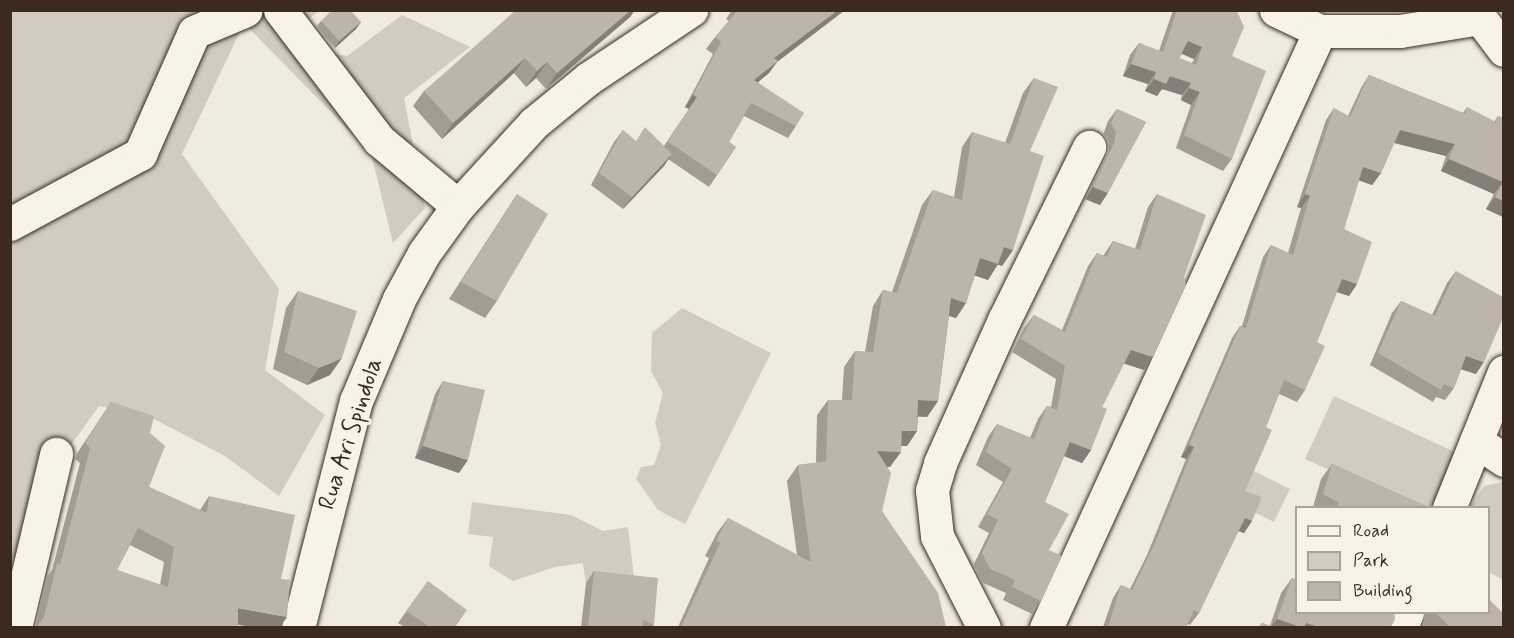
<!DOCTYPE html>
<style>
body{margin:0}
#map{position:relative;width:1514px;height:638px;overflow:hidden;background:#efebe0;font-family:Mynerve,sans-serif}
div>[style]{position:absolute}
.green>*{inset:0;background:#d1cbc0}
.roads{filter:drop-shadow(0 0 2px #3b2a1e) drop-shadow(0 0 2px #3b2a1e)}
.street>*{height:33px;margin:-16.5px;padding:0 16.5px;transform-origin:16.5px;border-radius:16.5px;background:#f7f3e8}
.wall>*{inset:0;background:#a39c92}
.shaded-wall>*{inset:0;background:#847f77}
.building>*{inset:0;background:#bdb5aa}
span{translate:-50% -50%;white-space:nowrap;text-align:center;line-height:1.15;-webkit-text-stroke:6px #f7f3e8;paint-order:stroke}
.street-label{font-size:24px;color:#3b2a1e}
.frame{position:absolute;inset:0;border:12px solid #3b2a1e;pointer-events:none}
.legend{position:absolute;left:1295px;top:506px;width:195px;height:108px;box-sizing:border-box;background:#f7f3e8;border:2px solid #aca397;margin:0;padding:8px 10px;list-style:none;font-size:18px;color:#3b2a1e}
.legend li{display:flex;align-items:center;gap:12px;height:30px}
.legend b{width:30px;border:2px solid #aca397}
</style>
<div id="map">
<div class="green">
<i style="clip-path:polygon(11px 11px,319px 11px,307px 20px,328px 53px,347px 56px,402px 15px,470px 47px,404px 98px,425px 208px,393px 243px,371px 153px,244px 23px,182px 154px,279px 289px,265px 370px,325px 415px,279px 496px,225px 456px,150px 417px,99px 406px,73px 442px,11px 563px)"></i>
<i style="clip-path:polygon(682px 308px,771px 353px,685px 524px,658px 510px,636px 479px,641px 467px,654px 465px,661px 445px,655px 423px,663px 393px,651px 371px,652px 333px)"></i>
<i style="clip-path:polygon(1334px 396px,1457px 453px,1432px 508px,1411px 507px,1305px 459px)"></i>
<i style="clip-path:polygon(1254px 471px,1290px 489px,1274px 522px,1238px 504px)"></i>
<i style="clip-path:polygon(1503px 482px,1504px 482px,1503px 580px,1489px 572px,1488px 508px,1470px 507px,1484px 486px)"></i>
<i style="clip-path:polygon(472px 502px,571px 515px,603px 531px,628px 527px,634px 577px,586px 583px,583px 563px,555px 567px,513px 581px,489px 566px,493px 537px,468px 534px)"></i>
</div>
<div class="roads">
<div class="street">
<i style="left:280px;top:10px;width:163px;rotate:52.7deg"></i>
<i style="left:379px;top:140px;width:103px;rotate:39.9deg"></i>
<i style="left:1276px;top:10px;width:49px;rotate:25.5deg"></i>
<i style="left:1320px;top:31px;width:80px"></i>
<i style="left:1400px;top:31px;width:81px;rotate:-9.2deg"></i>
<i style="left:1474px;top:10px;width:50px;rotate:53.1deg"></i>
<i style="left:10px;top:224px;width:148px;rotate:-28.3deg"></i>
<i style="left:140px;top:154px;width:133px;rotate:-66.1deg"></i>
<i style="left:194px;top:32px;width:56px;rotate:-22.9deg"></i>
<i style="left:1476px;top:441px;width:34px;rotate:34deg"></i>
<i style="left:1449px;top:508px;width:147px;rotate:-68deg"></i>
<i style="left:15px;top:628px;width:179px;rotate:-76.7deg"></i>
<i style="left:298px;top:628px;width:234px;rotate:-75.7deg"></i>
<i style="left:356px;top:401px;width:111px;rotate:-67.1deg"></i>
<i style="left:399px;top:299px;width:52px;rotate:-61.5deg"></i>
<i style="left:424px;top:253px;width:58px;rotate:-54.1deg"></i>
<i style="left:458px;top:206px;width:113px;rotate:-47.5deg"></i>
<i style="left:534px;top:123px;width:71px;rotate:-39.3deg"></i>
<i style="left:589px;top:78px;width:123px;rotate:-33.7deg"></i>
<i style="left:984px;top:628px;width:103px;rotate:-117.1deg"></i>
<i style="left:937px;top:536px;width:46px;rotate:-96.2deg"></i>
<i style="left:932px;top:490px;width:28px;rotate:-73deg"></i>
<i style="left:940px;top:463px;width:157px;rotate:-65.9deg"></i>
<i style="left:1004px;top:320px;width:193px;rotate:-63.8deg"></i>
<i style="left:1046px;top:628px;width:657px;rotate:-65.35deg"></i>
<i style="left:1401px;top:628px;width:17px;rotate:-69deg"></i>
</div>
</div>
<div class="wall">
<i style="clip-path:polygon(631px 10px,635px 10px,630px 17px,546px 89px,536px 78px,526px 87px,514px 73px,442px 139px,413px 106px,424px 91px)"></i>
<i style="clip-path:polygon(732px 10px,845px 10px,777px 62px,769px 73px,758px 82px,796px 126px,788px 138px,744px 116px,729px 142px,736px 147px,709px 187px,668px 159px,664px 166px,623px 209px,591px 185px,614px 142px,623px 130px,635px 141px,664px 146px,689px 109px,685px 107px,713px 54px,706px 49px,715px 37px,729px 21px,726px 19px)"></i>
<i style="clip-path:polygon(evenodd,1173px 10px,1237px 11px,1232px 56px,1232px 159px,1223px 171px,1176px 148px,1191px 105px,1181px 100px,1182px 95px,1162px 89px,1157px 96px,1145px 91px,1148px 84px,1123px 76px,1130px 55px,1139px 43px,1159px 51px,1173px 10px,1182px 54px,1194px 59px,1192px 63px,1179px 58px,1182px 54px)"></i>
<i style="clip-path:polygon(321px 21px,361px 22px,356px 29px,335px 48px,316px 27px)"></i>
<i style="clip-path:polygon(1369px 75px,1463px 113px,1467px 107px,1494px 122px,1498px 116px,1503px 118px,1503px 217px,1486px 209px,1494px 194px,1441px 171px,1446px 156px,1394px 143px,1381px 173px,1372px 185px,1359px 180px,1344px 229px,1357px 284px,1349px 296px,1337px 292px,1317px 342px,1305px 390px,1297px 402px,1279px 394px,1266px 427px,1245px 491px,1252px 521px,1244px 533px,1238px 531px,1199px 613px,1190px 625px,1188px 624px,1186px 627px,1103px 627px,1113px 598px,1121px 585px,1130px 589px,1147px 555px,1186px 459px,1181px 457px,1232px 338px,1240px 326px,1242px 326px,1263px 257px,1271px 245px,1288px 253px,1301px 208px,1297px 207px,1326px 120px,1334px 108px,1348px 116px,1361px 88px)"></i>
<i style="clip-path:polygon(1034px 78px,1030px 151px,1013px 250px,1002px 266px,998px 264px,988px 280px,975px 275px,966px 303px,956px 318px,949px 316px,938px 401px,927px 417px,918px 416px,917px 431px,907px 446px,901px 446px,890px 467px,888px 467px,882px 511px,946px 627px,678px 627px,709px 558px,705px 556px,717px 533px,728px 518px,797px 555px,787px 481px,798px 465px,816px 463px,817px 415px,828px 400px,842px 400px,844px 367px,855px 351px,865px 352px,873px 306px,883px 290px,892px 292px,922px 205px,933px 190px,954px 197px,962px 147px,972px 132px,1005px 143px,1023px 93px)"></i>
<i style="clip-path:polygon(1117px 109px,1146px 122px,1100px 205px,1085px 199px,1106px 155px,1108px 145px,1103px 135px,1108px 121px)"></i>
<i style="clip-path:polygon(517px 194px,497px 301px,485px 318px,449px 299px)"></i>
<i style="clip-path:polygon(1157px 194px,1144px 370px,1124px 363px,1102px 407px,1091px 450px,1082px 463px,1064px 456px,1045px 502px,1049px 550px,1041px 601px,1032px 614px,1003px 600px,1006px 593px,981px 582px,973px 566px,989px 533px,978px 527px,1003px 482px,976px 465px,988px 437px,997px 424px,1030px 438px,1038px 419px,1047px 406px,1051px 407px,1056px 379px,1012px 352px,1024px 328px,1034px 315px,1062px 330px,1088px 266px,1097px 253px,1103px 256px,1113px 241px,1135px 249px,1148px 207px)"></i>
<i style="clip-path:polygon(1456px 271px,1476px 374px,1461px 369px,1454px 388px,1445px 400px,1436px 397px,1433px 402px,1370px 365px,1392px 313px,1401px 301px,1432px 315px,1447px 283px)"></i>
<i style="clip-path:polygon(298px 291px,330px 375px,307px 385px,273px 369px,286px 308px)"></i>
<i style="clip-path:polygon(443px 381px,459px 473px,415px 458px,435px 394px)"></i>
<i style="clip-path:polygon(evenodd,111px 402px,150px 433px,149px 487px,200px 510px,209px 496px,238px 627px,34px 627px,46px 578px,52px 570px,80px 463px,74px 458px,111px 402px,130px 545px,164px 562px,160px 585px,117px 570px,130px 545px)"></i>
<i style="clip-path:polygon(1332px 464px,1428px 507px,1313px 507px,1321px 479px)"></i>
<i style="clip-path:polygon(594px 571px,654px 625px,652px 627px,581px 627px,586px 583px)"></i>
<i style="clip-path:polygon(1292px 578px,1391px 627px,1259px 627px,1262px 623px,1270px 626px,1281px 593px)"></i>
<i style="clip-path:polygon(428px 581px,455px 627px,405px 627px,398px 623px)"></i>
<i style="clip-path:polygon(1425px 612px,1488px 612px,1503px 627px,1423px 627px,1422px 626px)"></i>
</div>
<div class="shaded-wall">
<i style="clip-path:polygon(631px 10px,635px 10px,630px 17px,546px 89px,557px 73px)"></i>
<i style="clip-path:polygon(838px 10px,845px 10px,777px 62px,769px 73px,746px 92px,754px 80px,774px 58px)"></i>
<i style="clip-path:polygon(361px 22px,356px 29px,335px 48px,339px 41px)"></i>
<i style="clip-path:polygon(1188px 41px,1202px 47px,1194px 59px,1180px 53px)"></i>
<i style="clip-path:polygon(525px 58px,514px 73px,442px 139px,453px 123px)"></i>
<i style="clip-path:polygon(547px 62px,536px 78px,526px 87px,537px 71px)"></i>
<i style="clip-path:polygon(1131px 64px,1156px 72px,1148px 84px,1123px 76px)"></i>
<i style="clip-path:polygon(1170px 76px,1191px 83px,1182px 95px,1162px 89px,1157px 96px,1145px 91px,1154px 79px)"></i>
<i style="clip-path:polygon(1189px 88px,1200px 92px,1191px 105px,1181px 100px)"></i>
<i style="clip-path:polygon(693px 95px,697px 97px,689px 109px,685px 107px)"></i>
<i style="clip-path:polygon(1400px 130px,1455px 144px,1446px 156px,1391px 142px)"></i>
<i style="clip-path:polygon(672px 154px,664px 166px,623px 209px,632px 197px)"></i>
<i style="clip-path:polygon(1449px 159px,1503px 182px,1494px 194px,1441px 171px)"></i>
<i style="clip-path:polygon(1363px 167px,1381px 173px,1372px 185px,1355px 179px)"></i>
<i style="clip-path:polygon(1093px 187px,1108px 193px,1100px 205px,1085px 199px)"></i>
<i style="clip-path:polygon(1305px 194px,1310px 196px,1301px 208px,1297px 207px)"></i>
<i style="clip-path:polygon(1495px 197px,1503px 201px,1503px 217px,1486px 209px)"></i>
<i style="clip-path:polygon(1004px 247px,1013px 250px,1002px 266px,993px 263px)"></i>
<i style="clip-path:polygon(980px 258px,998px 264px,988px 280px,970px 274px)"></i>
<i style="clip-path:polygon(1342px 279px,1357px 284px,1349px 296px,1334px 291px)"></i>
<i style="clip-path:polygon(951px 298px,966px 303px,956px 318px,940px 313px)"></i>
<i style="clip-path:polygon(1131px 350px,1153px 357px,1144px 370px,1122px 363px)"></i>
<i style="clip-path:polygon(1466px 356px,1484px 362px,1476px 374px,1457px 368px)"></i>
<i style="clip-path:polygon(342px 358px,330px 375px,307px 385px,319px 368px)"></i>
<i style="clip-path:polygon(918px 400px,938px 401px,927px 417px,907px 416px)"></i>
<i style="clip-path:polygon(902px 431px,917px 431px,907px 446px,891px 446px)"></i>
<i style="clip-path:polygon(1070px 442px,1091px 450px,1082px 463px,1061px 455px)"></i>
<i style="clip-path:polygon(1189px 445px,1194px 447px,1186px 459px,1181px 457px)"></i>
<i style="clip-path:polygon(423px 446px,468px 460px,459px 473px,415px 458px)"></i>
<i style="clip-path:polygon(877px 451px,901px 452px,890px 467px,866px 467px)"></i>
<i style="clip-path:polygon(1245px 518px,1252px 521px,1244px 533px,1236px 530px)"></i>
<i style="clip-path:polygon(238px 608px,287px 617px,280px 627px,251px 627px,228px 623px)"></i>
<i style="clip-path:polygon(1277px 619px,1301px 627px,1271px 627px)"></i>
<i style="clip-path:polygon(1306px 623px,1319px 627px,1303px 627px)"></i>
</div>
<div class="building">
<i style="clip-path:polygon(332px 10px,350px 10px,361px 22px,339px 41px,321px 21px)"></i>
<i style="clip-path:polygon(516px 10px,631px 10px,557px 73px,547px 62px,537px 71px,525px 58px,453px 123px,424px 91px)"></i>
<i style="clip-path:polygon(738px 10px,838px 10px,774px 58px,778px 61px,754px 80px,804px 113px,796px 126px,751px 103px,729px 142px,736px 147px,717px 175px,667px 141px,697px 97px,693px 95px,721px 42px,715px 37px)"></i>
<i style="clip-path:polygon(evenodd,1177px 10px,1237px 11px,1244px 27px,1232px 56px,1266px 71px,1232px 159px,1184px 135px,1200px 92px,1189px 88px,1191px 83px,1170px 76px,1166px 84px,1154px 79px,1156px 72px,1131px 64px,1139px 43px,1163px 52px,1177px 10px,1188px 41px,1202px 47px,1196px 65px,1179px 58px,1188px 41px)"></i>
<i style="clip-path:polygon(1369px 75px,1465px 114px,1467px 107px,1496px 122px,1498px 116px,1503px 118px,1503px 201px,1495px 197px,1503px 182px,1449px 159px,1455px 144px,1400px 130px,1381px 173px,1363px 167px,1344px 229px,1372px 242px,1357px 284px,1342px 279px,1317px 342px,1325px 346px,1305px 390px,1284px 380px,1266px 427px,1272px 430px,1245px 491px,1262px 497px,1252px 521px,1245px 518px,1199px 613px,1194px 610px,1186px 627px,1108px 627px,1121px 585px,1132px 590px,1155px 543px,1194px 447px,1189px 445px,1240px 326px,1246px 328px,1271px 245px,1293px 255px,1310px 196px,1305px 194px,1334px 108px,1350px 117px)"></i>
<i style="clip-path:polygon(1034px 78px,1058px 87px,1030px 151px,1044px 156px,1013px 250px,1004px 247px,998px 264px,980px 258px,966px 303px,951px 298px,938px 401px,918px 400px,917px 431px,902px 431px,901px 452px,877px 451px,891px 473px,882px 511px,938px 593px,946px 627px,681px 627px,720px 543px,716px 541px,728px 518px,811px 562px,798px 465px,826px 461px,828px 400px,852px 400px,855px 351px,873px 352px,883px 290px,897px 293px,933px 190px,962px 200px,972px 132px,1010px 144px)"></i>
<i style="clip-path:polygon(1117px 109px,1146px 122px,1108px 193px,1093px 187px,1114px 143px,1116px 133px,1111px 123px)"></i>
<i style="clip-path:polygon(645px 127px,672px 154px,632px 197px,599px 173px,623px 130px,636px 141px)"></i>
<i style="clip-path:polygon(517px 194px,548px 214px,497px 301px,461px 282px)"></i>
<i style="clip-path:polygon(1157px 194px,1206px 215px,1184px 277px,1186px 285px,1153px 357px,1131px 350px,1102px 407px,1107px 409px,1091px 450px,1070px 442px,1045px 502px,1069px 514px,1049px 550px,1062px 556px,1041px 601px,1012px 587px,1015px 580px,990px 569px,982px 553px,998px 520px,987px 514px,1012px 469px,986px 452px,997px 424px,1034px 439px,1047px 406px,1057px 410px,1065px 366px,1021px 339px,1034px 315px,1065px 332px,1097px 253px,1107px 257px,1113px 241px,1140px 250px)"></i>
<i style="clip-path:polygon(1456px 271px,1503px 297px,1503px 318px,1484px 362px,1466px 356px,1454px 388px,1444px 384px,1441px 390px,1378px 353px,1401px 301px,1435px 316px)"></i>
<i style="clip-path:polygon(298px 291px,357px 311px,342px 358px,319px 368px,284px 352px)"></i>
<i style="clip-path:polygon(443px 381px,485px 390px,468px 460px,423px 446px)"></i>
<i style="clip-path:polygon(evenodd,111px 402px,154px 416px,150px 433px,165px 446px,149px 487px,207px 513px,209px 496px,295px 515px,281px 579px,290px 580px,287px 617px,238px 608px,238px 627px,37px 627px,44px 617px,57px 563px,60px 565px,90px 448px,85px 443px,111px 402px,138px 528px,174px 547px,168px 587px,117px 570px,138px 528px)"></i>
<i style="clip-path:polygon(1332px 464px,1428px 507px,1337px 507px,1339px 503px,1323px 494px)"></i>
<i style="clip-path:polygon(594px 571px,658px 578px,654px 625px,643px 620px,643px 627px,588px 627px)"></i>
<i style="clip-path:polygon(1292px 578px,1296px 579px,1296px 612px,1394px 612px,1395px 619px,1391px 627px,1319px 627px,1306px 623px,1304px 627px,1301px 627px,1277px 619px)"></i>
<i style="clip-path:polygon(428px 581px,467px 610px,455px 627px,430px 627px,406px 611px)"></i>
<i style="clip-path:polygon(1488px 598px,1503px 613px,1503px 627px,1450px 627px,1435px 612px,1488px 612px)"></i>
<i style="clip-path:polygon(1262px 623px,1275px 627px,1260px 627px)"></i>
</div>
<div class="street-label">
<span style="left:351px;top:434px;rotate:-72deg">Rua Ari Spindola</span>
</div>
<div class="frame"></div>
<ul class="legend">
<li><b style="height:8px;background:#f7f3e8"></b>Road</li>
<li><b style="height:16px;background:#d1cbc0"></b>Park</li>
<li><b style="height:16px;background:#bdb5aa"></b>Building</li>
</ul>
</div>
